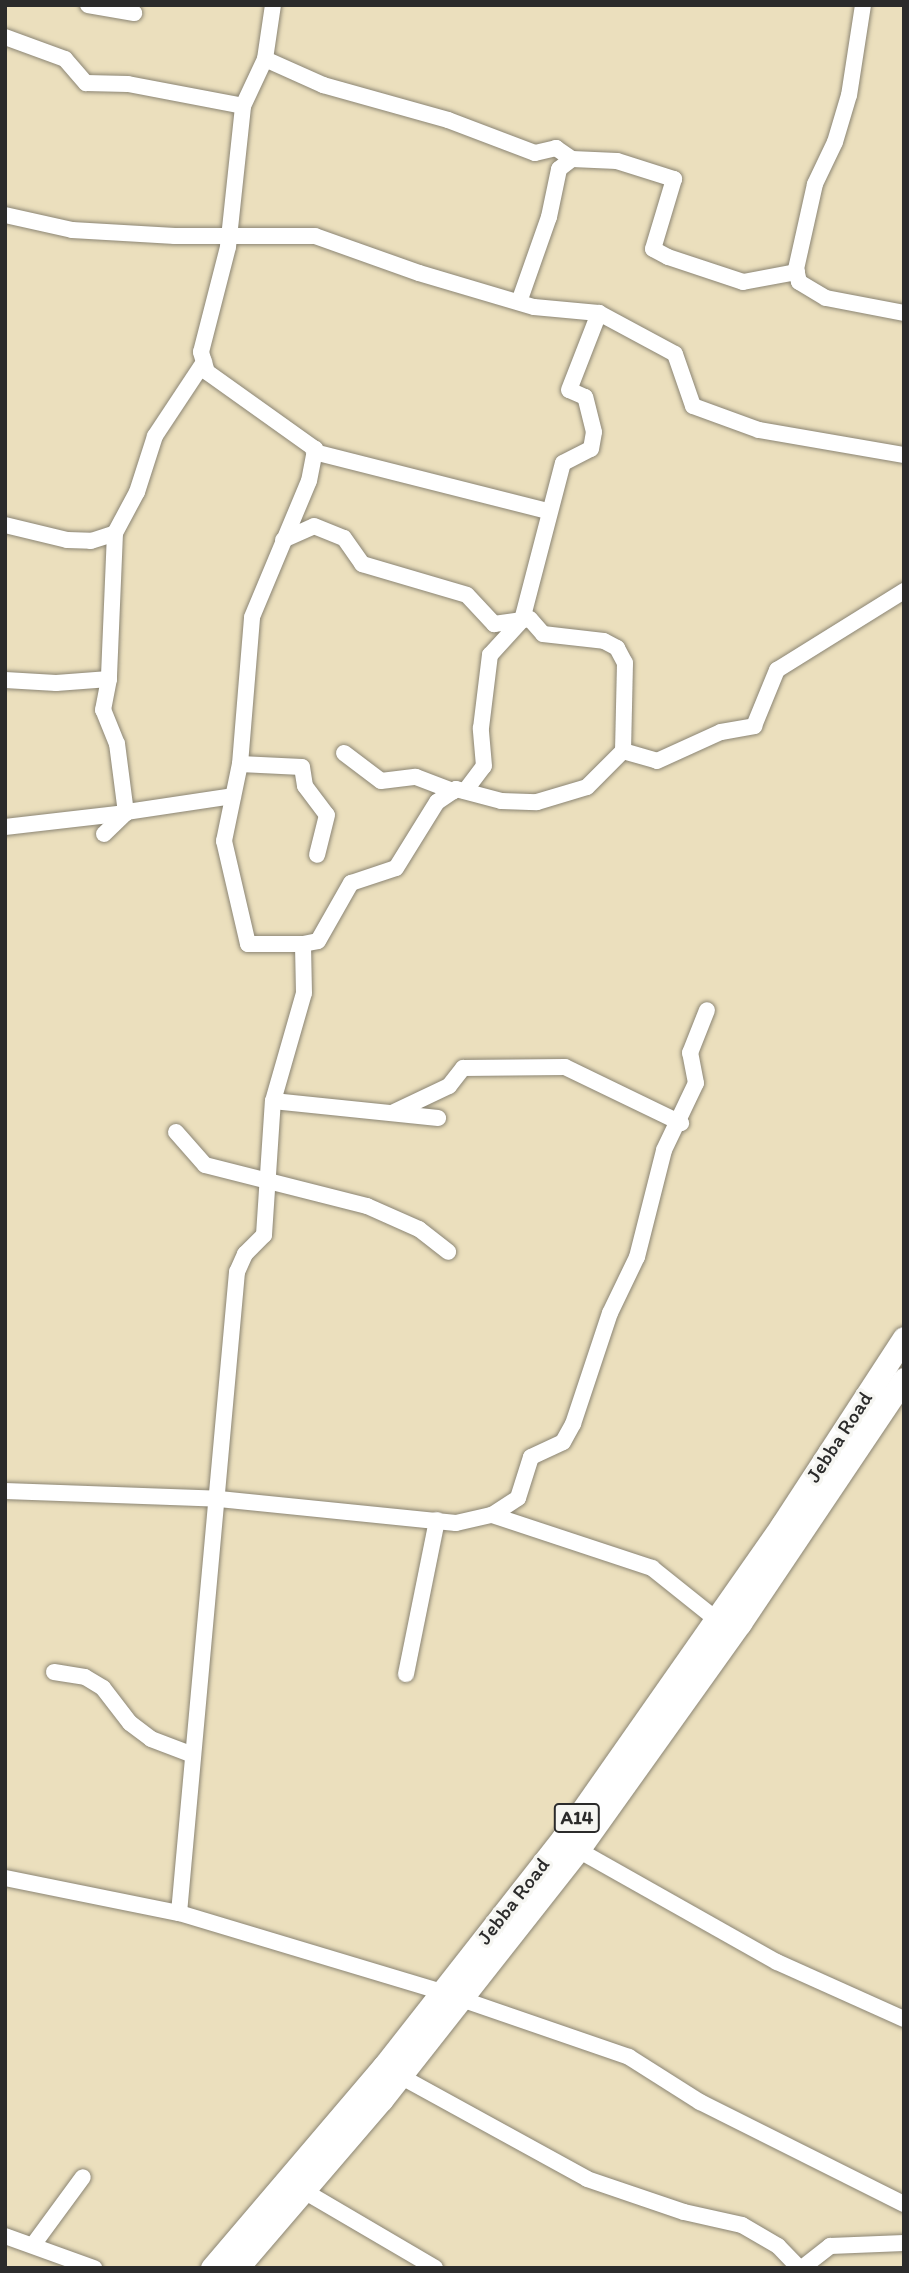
<!DOCTYPE html>
<style>
body{margin:0}
#map{position:relative;width:909px;height:2273px;overflow:hidden;background:#ebdfbd;font-family:Itim,sans-serif}
div>[style]{position:absolute}
.roads{filter:drop-shadow(0 0 2px #8b8574) drop-shadow(0 0 2px #8b8574)}
.minor>*{height:16px;margin:-8px;padding:0 8px;transform-origin:8px;border-radius:8px;background:#fff}
.highway>*{height:23px;margin:-11.5px;padding:0 11.5px;transform-origin:11.5px;border-radius:11.5px;background:#fff}
span{translate:-50% -50%;white-space:nowrap;text-align:center;line-height:1.15;-webkit-text-stroke:7px #f6f6f2;paint-order:stroke}
.shield-label span{padding:2px 5px;background:#f6f6f2;border:2px solid;border-radius:5px;-webkit-text-stroke-width:0}
.shield-label{font-size:19px;color:#2b2b2b;font-weight:700}
.street-label{font-size:21px;color:#2b2b2b}
.frame{position:absolute;inset:0;border:7px solid #2b2b2b;pointer-events:none}
</style>
<div id="map">
<div class="roads">
<div class="minor">
<i style="left:88px;top:5px;width:47px;rotate:9.9deg"></i>
<i style="left:863px;top:5px;width:91px;rotate:98.8deg"></i>
<i style="left:849px;top:95px;width:49px;rotate:106.6deg"></i>
<i style="left:835px;top:142px;width:47px;rotate:115.5deg"></i>
<i style="left:815px;top:184px;width:87px;rotate:102.6deg"></i>
<i style="left:796px;top:269px;width:13px;rotate:77deg"></i>
<i style="left:799px;top:282px;width:31px;rotate:31deg"></i>
<i style="left:826px;top:298px;width:79px;rotate:10.9deg"></i>
<i style="left:5px;top:37px;width:64px;rotate:20.1deg"></i>
<i style="left:65px;top:59px;width:32px;rotate:49deg"></i>
<i style="left:86px;top:83px;width:42px;rotate:1.4deg"></i>
<i style="left:128px;top:84px;width:117px;rotate:10.8deg"></i>
<i style="left:265px;top:59px;width:64px;rotate:24.1deg"></i>
<i style="left:323px;top:85px;width:130px;rotate:15.6deg"></i>
<i style="left:448px;top:120px;width:93px;rotate:20.8deg"></i>
<i style="left:535px;top:153px;width:22px;rotate:-13deg"></i>
<i style="left:556px;top:148px;width:19px;rotate:35deg"></i>
<i style="left:5px;top:215px;width:69px;rotate:12.6deg"></i>
<i style="left:72px;top:230px;width:103px;rotate:3.3deg"></i>
<i style="left:175px;top:236px;width:140px"></i>
<i style="left:315px;top:236px;width:110px;rotate:19.6deg"></i>
<i style="left:419px;top:273px;width:120px;rotate:16.5deg"></i>
<i style="left:534px;top:307px;width:65px;rotate:5.3deg"></i>
<i style="left:599px;top:313px;width:86px;rotate:28.3deg"></i>
<i style="left:675px;top:354px;width:55px;rotate:70.9deg"></i>
<i style="left:693px;top:406px;width:70px;rotate:20deg"></i>
<i style="left:759px;top:430px;width:147px;rotate:9.8deg"></i>
<i style="left:519px;top:302px;width:90px;rotate:-70.6deg"></i>
<i style="left:549px;top:217px;width:49px;rotate:-78.2deg"></i>
<i style="left:559px;top:169px;width:16px;rotate:-38deg"></i>
<i style="left:572px;top:159px;width:45px;rotate:2.5deg"></i>
<i style="left:617px;top:161px;width:60px;rotate:17.5deg"></i>
<i style="left:674px;top:179px;width:73px;rotate:106.7deg"></i>
<i style="left:653px;top:249px;width:17px;rotate:28deg"></i>
<i style="left:668px;top:257px;width:79px;rotate:18.4deg"></i>
<i style="left:743px;top:282px;width:55px;rotate:-10.5deg"></i>
<i style="left:314px;top:452px;width:240px;rotate:14.2deg"></i>
<i style="left:5px;top:525px;width:64px;rotate:13.6deg"></i>
<i style="left:67px;top:540px;width:24px;rotate:2deg"></i>
<i style="left:91px;top:541px;width:25px;rotate:-18deg"></i>
<i style="left:115px;top:533px;width:146px;rotate:92.4deg"></i>
<i style="left:109px;top:679px;width:53px;rotate:175.7deg"></i>
<i style="left:56px;top:683px;width:51px;rotate:-176.6deg"></i>
<i style="left:115px;top:533px;width:47px;rotate:-61.8deg"></i>
<i style="left:137px;top:492px;width:59px;rotate:-72.2deg"></i>
<i style="left:155px;top:436px;width:89px;rotate:-56.5deg"></i>
<i style="left:283px;top:540px;width:34px;rotate:-24deg"></i>
<i style="left:314px;top:526px;width:32px;rotate:22deg"></i>
<i style="left:344px;top:538px;width:32px;rotate:55deg"></i>
<i style="left:362px;top:564px;width:109px;rotate:16.4deg"></i>
<i style="left:467px;top:595px;width:40px;rotate:47deg"></i>
<i style="left:494px;top:624px;width:36px;rotate:-8deg"></i>
<i style="left:530px;top:619px;width:20px;rotate:49deg"></i>
<i style="left:543px;top:634px;width:61px;rotate:6.5deg"></i>
<i style="left:604px;top:641px;width:15px;rotate:28deg"></i>
<i style="left:617px;top:648px;width:17px;rotate:62deg"></i>
<i style="left:625px;top:663px;width:88px;rotate:91.3deg"></i>
<i style="left:344px;top:753px;width:46px;rotate:37.1deg"></i>
<i style="left:381px;top:781px;width:35px;rotate:-7deg"></i>
<i style="left:416px;top:777px;width:40px;rotate:21deg"></i>
<i style="left:240px;top:764px;width:62px;rotate:2.8deg"></i>
<i style="left:302px;top:767px;width:19px;rotate:81deg"></i>
<i style="left:305px;top:786px;width:36px;rotate:53deg"></i>
<i style="left:327px;top:815px;width:41px;rotate:104deg"></i>
<i style="left:465px;top:791px;width:31px;rotate:-53deg"></i>
<i style="left:484px;top:766px;width:38px;rotate:-95deg"></i>
<i style="left:481px;top:728px;width:74px;rotate:-83deg"></i>
<i style="left:490px;top:655px;width:47px;rotate:-47.6deg"></i>
<i style="left:522px;top:620px;width:162px;rotate:-75.4deg"></i>
<i style="left:563px;top:463px;width:31px;rotate:-27deg"></i>
<i style="left:591px;top:449px;width:17px;rotate:-80deg"></i>
<i style="left:594px;top:432px;width:36px;rotate:-104deg"></i>
<i style="left:585px;top:397px;width:17px;rotate:-156deg"></i>
<i style="left:569px;top:390px;width:83px;rotate:-68.7deg"></i>
<i style="left:5px;top:827px;width:122px;rotate:-6.6deg"></i>
<i style="left:126px;top:813px;width:70px;rotate:-97.4deg"></i>
<i style="left:117px;top:744px;width:37px;rotate:-112deg"></i>
<i style="left:103px;top:710px;width:32px;rotate:-79deg"></i>
<i style="left:104px;top:834px;width:32px;rotate:-44deg"></i>
<i style="left:127px;top:812px;width:107px;rotate:-8.6deg"></i>
<i style="left:303px;top:944px;width:15px;rotate:-11deg"></i>
<i style="left:318px;top:941px;width:67px;rotate:-60.4deg"></i>
<i style="left:351px;top:883px;width:47px;rotate:-18.4deg"></i>
<i style="left:396px;top:868px;width:78px;rotate:-58.2deg"></i>
<i style="left:437px;top:802px;width:23px;rotate:-34deg"></i>
<i style="left:456px;top:789px;width:47px;rotate:14.9deg"></i>
<i style="left:501px;top:801px;width:36px;rotate:2deg"></i>
<i style="left:537px;top:802px;width:52px;rotate:-16.7deg"></i>
<i style="left:587px;top:787px;width:51px;rotate:-45deg"></i>
<i style="left:623px;top:751px;width:35px;rotate:16deg"></i>
<i style="left:657px;top:761px;width:70px;rotate:-24.4deg"></i>
<i style="left:721px;top:732px;width:34px;rotate:-10deg"></i>
<i style="left:754px;top:726px;width:61px;rotate:-67.7deg"></i>
<i style="left:777px;top:670px;width:150px;rotate:-31.9deg"></i>
<i style="left:273px;top:1101px;width:166px;rotate:5.9deg"></i>
<i style="left:392px;top:1113px;width:63px;rotate:-25.3deg"></i>
<i style="left:449px;top:1086px;width:23px;rotate:-52deg"></i>
<i style="left:463px;top:1068px;width:102px;rotate:-0.6deg"></i>
<i style="left:565px;top:1067px;width:129px;rotate:25.8deg"></i>
<i style="left:176px;top:1132px;width:44px;rotate:48.7deg"></i>
<i style="left:205px;top:1165px;width:167px;rotate:14.2deg"></i>
<i style="left:367px;top:1206px;width:57px;rotate:23.9deg"></i>
<i style="left:419px;top:1229px;width:37px;rotate:38deg"></i>
<i style="left:5px;top:1491px;width:214px;rotate:2.1deg"></i>
<i style="left:219px;top:1499px;width:238px;rotate:5.8deg"></i>
<i style="left:456px;top:1523px;width:37px;rotate:-13deg"></i>
<i style="left:492px;top:1515px;width:31px;rotate:-33deg"></i>
<i style="left:518px;top:1498px;width:43px;rotate:-72.4deg"></i>
<i style="left:531px;top:1457px;width:35px;rotate:-25deg"></i>
<i style="left:563px;top:1442px;width:21px;rotate:-61deg"></i>
<i style="left:573px;top:1424px;width:117px;rotate:-71.6deg"></i>
<i style="left:610px;top:1313px;width:62px;rotate:-64.3deg"></i>
<i style="left:637px;top:1257px;width:110px;rotate:-75.8deg"></i>
<i style="left:664px;top:1150px;width:74px;rotate:-64.5deg"></i>
<i style="left:696px;top:1083px;width:31px;rotate:-101deg"></i>
<i style="left:690px;top:1053px;width:46px;rotate:-68.4deg"></i>
<i style="left:492px;top:1515px;width:169px;rotate:18.3deg"></i>
<i style="left:652px;top:1568px;width:82px;rotate:38.6deg"></i>
<i style="left:54px;top:1672px;width:31px;rotate:9deg"></i>
<i style="left:85px;top:1677px;width:21px;rotate:31deg"></i>
<i style="left:103px;top:1688px;width:44px;rotate:52.4deg"></i>
<i style="left:130px;top:1723px;width:26px;rotate:37deg"></i>
<i style="left:151px;top:1739px;width:45px;rotate:20.9deg"></i>
<i style="left:406px;top:1674px;width:157px;rotate:-78.6deg"></i>
<i style="left:578px;top:1850px;width:228px;rotate:29.4deg"></i>
<i style="left:777px;top:1962px;width:139px;rotate:24.2deg"></i>
<i style="left:5px;top:1878px;width:177px;rotate:11.4deg"></i>
<i style="left:179px;top:1913px;width:275px;rotate:16.7deg"></i>
<i style="left:179px;top:1913px;width:644px;rotate:-84.83deg"></i>
<i style="left:237px;top:1272px;width:20px;rotate:-66deg"></i>
<i style="left:245px;top:1254px;width:27px;rotate:-45deg"></i>
<i style="left:264px;top:1235px;width:134px;rotate:-86.2deg"></i>
<i style="left:273px;top:1101px;width:112px;rotate:-74deg"></i>
<i style="left:304px;top:993px;width:49px;rotate:-91.2deg"></i>
<i style="left:303px;top:944px;width:55px;rotate:180deg"></i>
<i style="left:248px;top:944px;width:106px;rotate:-103.1deg"></i>
<i style="left:224px;top:841px;width:79px;rotate:-78.3deg"></i>
<i style="left:240px;top:764px;width:147px;rotate:-85.3deg"></i>
<i style="left:252px;top:617px;width:147px;rotate:-67.3deg"></i>
<i style="left:309px;top:481px;width:33px;rotate:-79deg"></i>
<i style="left:315px;top:449px;width:133px;rotate:-144.5deg"></i>
<i style="left:207px;top:372px;width:21px;rotate:-107deg"></i>
<i style="left:201px;top:352px;width:108px;rotate:-75.6deg"></i>
<i style="left:228px;top:247px;width:142px;rotate:-83.9deg"></i>
<i style="left:243px;top:106px;width:52px;rotate:-64.9deg"></i>
<i style="left:265px;top:59px;width:55px;rotate:-81.6deg"></i>
<i style="left:461px;top:1999px;width:178px;rotate:19deg"></i>
<i style="left:629px;top:2057px;width:84px;rotate:32.4deg"></i>
<i style="left:700px;top:2102px;width:228px;rotate:26.6deg"></i>
<i style="left:400px;top:2076px;width:213px;rotate:28.8deg"></i>
<i style="left:587px;top:2179px;width:102px;rotate:18.8deg"></i>
<i style="left:684px;top:2212px;width:59px;rotate:12.6deg"></i>
<i style="left:742px;top:2225px;width:42px;rotate:30.3deg"></i>
<i style="left:778px;top:2246px;width:30px;rotate:46deg"></i>
<i style="left:304px;top:2191px;width:152px;rotate:30.4deg"></i>
<i style="left:5px;top:2236px;width:95px;rotate:19.8deg"></i>
<i style="left:33px;top:2245px;width:84px;rotate:-53.7deg"></i>
<i style="left:802px;top:2268px;width:36px;rotate:-38deg"></i>
<i style="left:830px;top:2246px;width:74px;rotate:-2.3deg"></i>
</div>
<div class="highway">
<i style="left:212px;top:2268px;width:265px;rotate:-49.6deg"></i>
<i style="left:384px;top:2066px;width:290px;rotate:-51.9deg"></i>
<i style="left:563px;top:1838px;width:382px;rotate:-55deg"></i>
<i style="left:782px;top:1525px;width:223px;rotate:-56.9deg"></i>
<i style="left:237px;top:2268px;width:223px;rotate:-49.4deg"></i>
<i style="left:382px;top:2099px;width:317px;rotate:-51.8deg"></i>
<i style="left:578px;top:1850px;width:279px;rotate:-54.5deg"></i>
<i style="left:740px;top:1623px;width:294px;rotate:-56.1deg"></i>
</div>
</div>
<div class="shield-label">
<span style="left:577px;top:1818px">A14</span>
</div>
<div class="street-label">
<span style="left:839px;top:1437px;rotate:-57deg">Jebba Road</span>
<span style="left:513px;top:1901px;rotate:-52deg">Jebba Road</span>
</div>
<div class="frame"></div>
</div>
